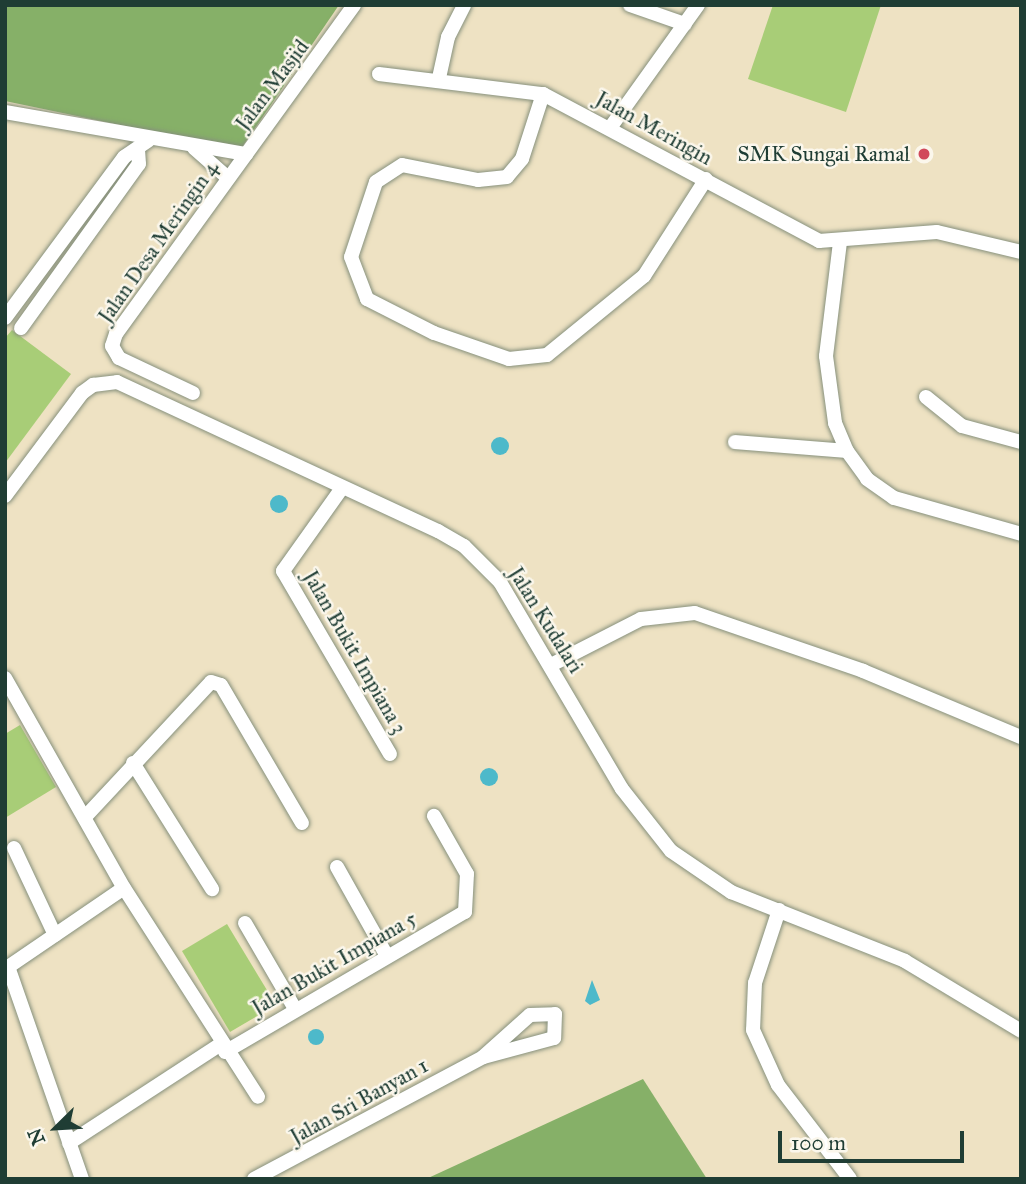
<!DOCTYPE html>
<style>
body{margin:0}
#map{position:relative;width:1026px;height:1184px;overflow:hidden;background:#eee2c3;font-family:"IM FELL Great Primer",serif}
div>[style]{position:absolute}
.green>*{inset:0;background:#a8cd77}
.forest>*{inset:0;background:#86b068}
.water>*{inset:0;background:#4db9ca}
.round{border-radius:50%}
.roads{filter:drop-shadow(0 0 2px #86907c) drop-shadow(0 0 2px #86907c)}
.street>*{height:14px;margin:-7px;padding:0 7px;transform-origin:7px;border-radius:7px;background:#fff}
.dots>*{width:19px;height:19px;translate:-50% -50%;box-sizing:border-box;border:4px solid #fbf7ec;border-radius:50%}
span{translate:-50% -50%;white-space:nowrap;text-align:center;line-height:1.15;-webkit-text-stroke:5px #fbf7ec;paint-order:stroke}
.street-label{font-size:21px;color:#1f3d34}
.poi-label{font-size:21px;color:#1f3d34}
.right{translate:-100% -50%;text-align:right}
.frame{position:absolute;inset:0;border:7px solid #1f3d34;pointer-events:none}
.north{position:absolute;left:21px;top:1093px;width:70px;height:70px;-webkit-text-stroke:5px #fbf7ec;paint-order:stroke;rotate:246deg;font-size:19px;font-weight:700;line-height:28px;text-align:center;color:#1f3d34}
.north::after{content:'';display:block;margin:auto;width:24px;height:32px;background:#1f3d34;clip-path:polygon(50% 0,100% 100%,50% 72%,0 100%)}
.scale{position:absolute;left:778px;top:1131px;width:186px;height:32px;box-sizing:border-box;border:4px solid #1f3d34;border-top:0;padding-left:9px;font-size:21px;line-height:24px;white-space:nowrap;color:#1f3d34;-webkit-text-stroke:5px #fbf7ec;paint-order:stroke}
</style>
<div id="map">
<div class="green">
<i style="clip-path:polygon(773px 5px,881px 5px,846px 112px,748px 79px)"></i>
<i style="clip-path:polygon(12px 330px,71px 374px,5px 463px,5px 338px)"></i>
<i style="clip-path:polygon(20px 725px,56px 787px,5px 818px,5px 734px)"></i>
<i style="clip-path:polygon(227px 924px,276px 1005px,230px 1032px,182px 951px)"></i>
</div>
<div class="forest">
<i style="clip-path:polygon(5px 5px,339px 5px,240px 150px,5px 101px)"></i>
<i style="clip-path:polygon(643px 1079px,707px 1179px,426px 1179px)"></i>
</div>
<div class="water">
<i class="round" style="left:491px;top:437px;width:18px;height:18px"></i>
<i class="round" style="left:270px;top:495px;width:18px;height:18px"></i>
<i class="round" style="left:480px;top:768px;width:18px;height:18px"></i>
<i style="clip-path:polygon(592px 980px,600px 1000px,590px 1005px,585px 1001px)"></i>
<i class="round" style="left:308px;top:1029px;width:16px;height:16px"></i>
</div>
<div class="roads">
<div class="street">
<i style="left:630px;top:5px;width:58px;rotate:19.1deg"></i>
<i style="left:379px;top:74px;width:165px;rotate:7deg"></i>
<i style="left:543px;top:94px;width:313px;rotate:28deg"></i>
<i style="left:819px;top:241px;width:118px;rotate:-4.4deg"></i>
<i style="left:937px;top:232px;width:86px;rotate:13.4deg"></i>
<i style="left:439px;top:78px;width:42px;rotate:-77.6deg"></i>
<i style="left:448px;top:37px;width:36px;rotate:-63deg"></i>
<i style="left:543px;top:94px;width:68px;rotate:107.9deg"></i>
<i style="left:522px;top:159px;width:23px;rotate:130deg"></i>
<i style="left:507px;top:177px;width:29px;rotate:174deg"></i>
<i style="left:478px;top:180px;width:77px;rotate:-168.8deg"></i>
<i style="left:402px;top:165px;width:31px;rotate:147deg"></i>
<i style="left:376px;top:182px;width:79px;rotate:108.4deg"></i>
<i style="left:351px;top:257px;width:45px;rotate:69.1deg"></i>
<i style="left:367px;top:299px;width:75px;rotate:26.9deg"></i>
<i style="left:434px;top:333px;width:79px;rotate:19.1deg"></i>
<i style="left:509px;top:359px;width:38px;rotate:-6deg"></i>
<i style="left:547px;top:355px;width:125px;rotate:-39.2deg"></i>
<i style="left:644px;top:276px;width:115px;rotate:-57.4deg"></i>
<i style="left:5px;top:112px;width:245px;rotate:9.9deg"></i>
<i style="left:610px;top:128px;width:151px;rotate:-54.4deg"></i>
<i style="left:194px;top:148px;width:45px;rotate:41.4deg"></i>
<i style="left:840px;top:242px;width:115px;rotate:97deg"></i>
<i style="left:826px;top:356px;width:68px;rotate:82.3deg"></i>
<i style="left:835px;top:423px;width:30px;rotate:67deg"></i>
<i style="left:847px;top:451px;width:34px;rotate:54deg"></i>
<i style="left:867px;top:479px;width:33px;rotate:35deg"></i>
<i style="left:894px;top:498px;width:132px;rotate:15.8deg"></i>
<i style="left:5px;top:318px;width:200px;rotate:-53.5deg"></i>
<i style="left:124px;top:157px;width:29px;rotate:-34deg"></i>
<i style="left:21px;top:328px;width:202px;rotate:-54.3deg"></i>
<i style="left:139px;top:164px;width:14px;rotate:-94deg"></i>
<i style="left:193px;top:393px;width:82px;rotate:-154.7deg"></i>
<i style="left:119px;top:358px;width:14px;rotate:-120deg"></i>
<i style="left:112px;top:346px;width:13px;rotate:-72deg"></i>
<i style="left:116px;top:334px;width:406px;rotate:-54.1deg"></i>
<i style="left:926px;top:397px;width:46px;rotate:38.9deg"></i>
<i style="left:962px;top:426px;width:61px;rotate:15.2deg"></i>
<i style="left:735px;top:442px;width:112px;rotate:4.6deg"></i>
<i style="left:342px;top:488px;width:102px;rotate:125.4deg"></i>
<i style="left:283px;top:571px;width:212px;rotate:59.7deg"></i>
<i style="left:5px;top:496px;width:129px;rotate:-53.2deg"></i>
<i style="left:82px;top:393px;width:14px;rotate:-36deg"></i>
<i style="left:93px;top:385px;width:24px;rotate:-7deg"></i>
<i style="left:117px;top:382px;width:354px;rotate:24.9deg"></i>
<i style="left:438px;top:531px;width:30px;rotate:30deg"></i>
<i style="left:464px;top:546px;width:51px;rotate:45deg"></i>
<i style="left:500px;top:582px;width:240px;rotate:59.5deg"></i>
<i style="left:622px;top:789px;width:79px;rotate:51.7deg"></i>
<i style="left:671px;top:851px;width:73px;rotate:34.3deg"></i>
<i style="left:731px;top:892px;width:187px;rotate:21.6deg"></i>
<i style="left:905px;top:961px;width:135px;rotate:31.1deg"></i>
<i style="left:551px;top:665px;width:101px;rotate:-27.1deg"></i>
<i style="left:641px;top:619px;width:54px;rotate:-6.3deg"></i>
<i style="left:695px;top:613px;width:178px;rotate:19deg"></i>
<i style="left:863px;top:671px;width:171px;rotate:22.7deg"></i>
<i style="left:5px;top:678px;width:241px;rotate:60.5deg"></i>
<i style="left:124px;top:888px;width:248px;rotate:57.3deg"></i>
<i style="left:133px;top:763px;width:149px;rotate:57.9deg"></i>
<i style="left:86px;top:816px;width:183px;rotate:-47deg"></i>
<i style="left:211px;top:682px;width:10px;rotate:17deg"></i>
<i style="left:221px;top:685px;width:160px;rotate:59.6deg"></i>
<i style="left:14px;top:848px;width:96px;rotate:64.8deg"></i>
<i style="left:337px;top:867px;width:102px;rotate:60.7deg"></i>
<i style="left:779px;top:910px;width:77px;rotate:108.2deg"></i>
<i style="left:755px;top:983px;width:47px;rotate:92.4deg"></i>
<i style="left:753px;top:1030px;width:60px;rotate:65.6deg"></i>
<i style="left:778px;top:1085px;width:118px;rotate:52.5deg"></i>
<i style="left:245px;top:923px;width:99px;rotate:59.8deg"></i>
<i style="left:225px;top:1052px;width:278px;rotate:-30.3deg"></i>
<i style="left:465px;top:912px;width:38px;rotate:-87deg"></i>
<i style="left:467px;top:874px;width:67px;rotate:-119.6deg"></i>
<i style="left:69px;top:1143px;width:181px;rotate:-33.1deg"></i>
<i style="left:82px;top:1179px;width:225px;rotate:-109.2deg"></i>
<i style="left:8px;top:967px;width:140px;rotate:-34.3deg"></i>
<i style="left:254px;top:1179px;width:259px;rotate:-28deg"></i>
<i style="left:483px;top:1057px;width:63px;rotate:-41.8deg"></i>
<i style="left:530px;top:1015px;width:25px;rotate:-2deg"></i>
<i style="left:555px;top:1014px;width:24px;rotate:92deg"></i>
<i style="left:554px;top:1038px;width:73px;rotate:165deg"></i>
</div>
</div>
<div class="dots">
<i style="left:924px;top:154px;background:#d1495b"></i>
</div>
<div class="street-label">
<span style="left:272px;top:85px;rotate:-53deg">Jalan Masjid</span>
<span style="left:654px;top:128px;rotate:29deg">Jalan Meringin</span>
<span style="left:158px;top:242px;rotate:-55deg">Jalan Desa Meringin 4</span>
<span style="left:546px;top:620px;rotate:58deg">Jalan Kudalari</span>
<span style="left:355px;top:652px;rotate:60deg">Jalan Bukit Impiana 3</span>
<span style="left:334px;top:963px;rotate:-30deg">Jalan Bukit Impiana 5</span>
<span style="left:359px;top:1101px;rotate:-29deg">Jalan Sri Banyan 1</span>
</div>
<div class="poi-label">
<span class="right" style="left:910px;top:154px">SMK Sungai Ramal</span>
</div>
<div class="frame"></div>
<div class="north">N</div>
<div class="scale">100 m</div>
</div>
